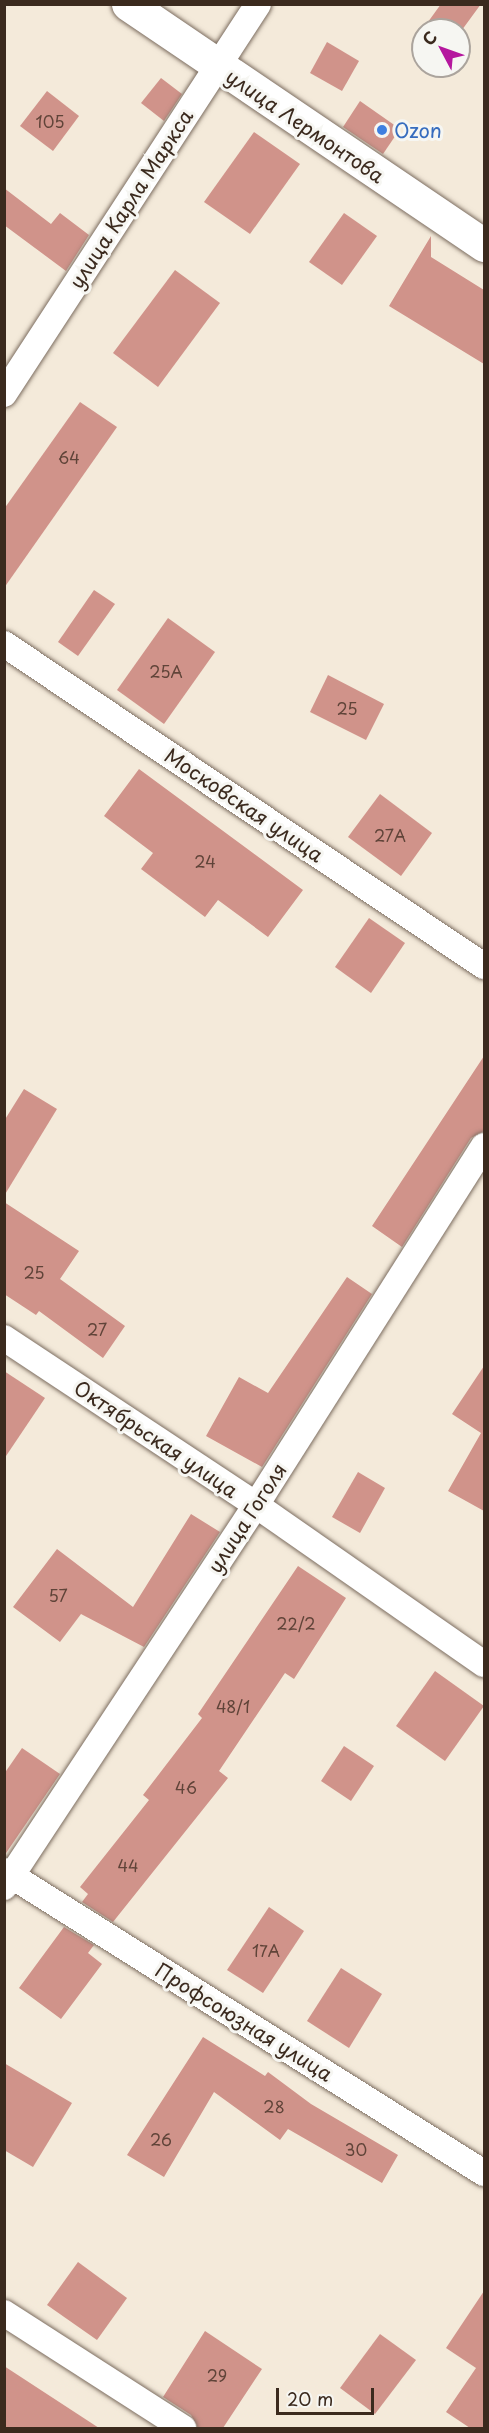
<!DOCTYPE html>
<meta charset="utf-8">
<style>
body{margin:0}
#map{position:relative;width:489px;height:2433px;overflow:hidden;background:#f4eada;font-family:"Playpen Sans",sans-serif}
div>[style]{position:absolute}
.building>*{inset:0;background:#d0938a}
.roads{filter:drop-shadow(0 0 2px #7c6d60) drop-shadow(0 0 2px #7c6d60)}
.minor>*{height:26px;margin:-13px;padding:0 13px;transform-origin:13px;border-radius:13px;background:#fff}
.tertiary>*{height:33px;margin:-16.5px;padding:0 16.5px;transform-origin:16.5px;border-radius:16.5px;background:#fff}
.dots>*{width:16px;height:16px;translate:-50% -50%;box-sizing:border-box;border:3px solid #f6f6f2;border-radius:50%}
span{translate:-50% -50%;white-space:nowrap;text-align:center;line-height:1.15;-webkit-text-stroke:6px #f6f6f2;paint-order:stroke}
.number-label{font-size:16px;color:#604439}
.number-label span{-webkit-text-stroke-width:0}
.street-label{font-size:20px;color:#3b2a1e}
.shop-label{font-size:20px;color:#366cbe}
.left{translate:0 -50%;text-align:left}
.frame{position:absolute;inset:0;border:6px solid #3b2a1e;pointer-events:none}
.north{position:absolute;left:411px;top:18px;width:60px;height:60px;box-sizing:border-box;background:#f6f6f2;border:2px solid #aba49d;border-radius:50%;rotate:311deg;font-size:16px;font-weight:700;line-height:24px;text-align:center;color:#3b2a1e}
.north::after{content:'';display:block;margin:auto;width:21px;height:27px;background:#b5179e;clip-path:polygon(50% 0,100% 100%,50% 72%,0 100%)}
.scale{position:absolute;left:276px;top:2388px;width:98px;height:27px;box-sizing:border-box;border:3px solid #3b2a1e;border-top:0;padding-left:8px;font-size:18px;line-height:21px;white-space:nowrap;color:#3b2a1e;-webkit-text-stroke:4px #f6f6f2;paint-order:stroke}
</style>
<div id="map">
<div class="building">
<i style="clip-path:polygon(441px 4px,481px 4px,459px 34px,459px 30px,423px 30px,423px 53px,412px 44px)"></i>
<i style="clip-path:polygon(327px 42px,359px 61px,342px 91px,310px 73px)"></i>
<i style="clip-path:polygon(161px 78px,182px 94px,164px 121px,141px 103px)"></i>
<i style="clip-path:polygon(47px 91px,79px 116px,53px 151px,20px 126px)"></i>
<i style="clip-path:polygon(360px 101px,400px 129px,383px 154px,343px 127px)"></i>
<i style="clip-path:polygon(254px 132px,300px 164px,250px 234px,204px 202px)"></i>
<i style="clip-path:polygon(4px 188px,51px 224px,60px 213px,89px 235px,66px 271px,4px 225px)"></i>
<i style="clip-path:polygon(344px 213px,377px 236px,342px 285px,309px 262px)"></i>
<i style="clip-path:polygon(431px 236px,431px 257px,484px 290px,484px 364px,389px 306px)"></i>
<i style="clip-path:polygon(175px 270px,220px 303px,158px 387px,113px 353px)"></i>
<i style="clip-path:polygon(80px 402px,117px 427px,4px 588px,4px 509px)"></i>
<i style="clip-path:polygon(94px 590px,115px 604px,78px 656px,58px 642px)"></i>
<i style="clip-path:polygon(168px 618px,215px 652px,164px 724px,117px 690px)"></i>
<i style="clip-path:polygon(328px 675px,384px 704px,366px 740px,310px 712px)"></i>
<i style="clip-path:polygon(139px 769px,303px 890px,268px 937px,218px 900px,205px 917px,141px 869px,153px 853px,104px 816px)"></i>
<i style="clip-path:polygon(380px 794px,432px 833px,401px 876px,348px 837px)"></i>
<i style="clip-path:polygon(369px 918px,405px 943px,371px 993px,335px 967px)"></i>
<i style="clip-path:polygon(484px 1056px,484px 1131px,471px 1138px,402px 1247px,372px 1226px)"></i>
<i style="clip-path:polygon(24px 1089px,57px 1109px,4px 1196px,4px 1121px)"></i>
<i style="clip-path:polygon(4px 1202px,79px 1251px,60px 1279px,125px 1326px,103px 1358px,39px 1311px,36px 1315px,4px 1294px)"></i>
<i style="clip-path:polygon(347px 1277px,372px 1294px,262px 1467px,206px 1436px,239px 1377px,268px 1393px)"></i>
<i style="clip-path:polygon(484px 1366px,484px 1511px,448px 1491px,481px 1433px,452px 1414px)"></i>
<i style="clip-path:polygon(4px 1371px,45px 1398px,4px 1459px)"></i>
<i style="clip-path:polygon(358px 1472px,385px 1488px,360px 1533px,332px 1517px)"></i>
<i style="clip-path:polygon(191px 1514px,220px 1532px,144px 1647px,81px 1614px,60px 1642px,13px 1607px,57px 1549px,133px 1607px)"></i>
<i style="clip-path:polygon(298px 1566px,346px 1598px,294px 1679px,285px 1673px,219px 1771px,228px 1778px,113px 1922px,82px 1902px,88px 1894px,80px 1887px,149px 1800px,143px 1795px,202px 1718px,198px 1714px)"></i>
<i style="clip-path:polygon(435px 1671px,484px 1706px,445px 1761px,396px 1726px)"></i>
<i style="clip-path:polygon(344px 1746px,374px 1766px,351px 1801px,321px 1781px)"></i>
<i style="clip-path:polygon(22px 1748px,60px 1774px,4px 1856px,4px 1774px)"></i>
<i style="clip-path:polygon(269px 1907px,304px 1931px,263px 1993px,227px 1970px)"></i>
<i style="clip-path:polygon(64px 1927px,94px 1945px,88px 1953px,102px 1964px,61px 2019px,19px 1988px)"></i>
<i style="clip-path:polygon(341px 1968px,382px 1994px,349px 2048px,307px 2021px)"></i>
<i style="clip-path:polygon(203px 2037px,265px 2076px,268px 2072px,311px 2104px,398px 2155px,382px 2183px,288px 2129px,280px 2140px,214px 2092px,164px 2177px,127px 2155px)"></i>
<i style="clip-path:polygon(4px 2063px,72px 2103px,33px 2167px,4px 2150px)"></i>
<i style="clip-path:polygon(78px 2262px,127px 2298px,97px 2340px,47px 2305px)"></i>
<i style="clip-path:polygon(484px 2291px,484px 2428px,470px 2428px,446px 2412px,476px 2368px,446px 2348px)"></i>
<i style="clip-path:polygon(205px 2331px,262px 2369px,223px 2428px,198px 2428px,191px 2415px,163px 2397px)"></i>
<i style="clip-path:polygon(380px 2334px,416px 2360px,375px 2414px,340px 2388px)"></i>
<i style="clip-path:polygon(4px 2366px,99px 2428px,4px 2428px)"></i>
</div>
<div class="roads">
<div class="minor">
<i style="left:4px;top:394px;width:465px;rotate:-56.9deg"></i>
<i style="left:4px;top:644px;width:578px;rotate:33.86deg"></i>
<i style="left:4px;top:1338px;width:302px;rotate:33.5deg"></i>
<i style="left:256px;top:1505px;width:278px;rotate:34.9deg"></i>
<i style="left:4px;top:1871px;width:567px;rotate:32.18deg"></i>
<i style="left:4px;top:1887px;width:458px;rotate:-56.6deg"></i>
<i style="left:256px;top:1505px;width:425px;rotate:-57.6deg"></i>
<i style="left:4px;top:2313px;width:213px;rotate:32.7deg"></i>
</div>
<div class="tertiary">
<i style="left:128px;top:4px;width:430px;rotate:34.1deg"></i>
</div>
</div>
<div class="dots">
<i style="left:382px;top:130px;background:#3f7fe0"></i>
</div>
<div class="number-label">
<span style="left:50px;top:121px">105</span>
<span style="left:69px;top:457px">64</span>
<span style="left:166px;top:671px">25А</span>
<span style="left:347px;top:708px">25</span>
<span style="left:390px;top:835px">27А</span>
<span style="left:205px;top:861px">24</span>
<span style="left:34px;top:1272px">25</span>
<span style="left:97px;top:1329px">27</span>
<span style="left:58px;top:1595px">57</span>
<span style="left:296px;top:1623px">22/2</span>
<span style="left:233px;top:1706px">48/1</span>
<span style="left:186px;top:1787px">46</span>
<span style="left:128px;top:1865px">44</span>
<span style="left:266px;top:1950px">17А</span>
<span style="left:274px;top:2106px">28</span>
<span style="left:161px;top:2139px">26</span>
<span style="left:356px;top:2149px">30</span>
<span style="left:217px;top:2375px">29</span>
</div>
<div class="street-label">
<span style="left:305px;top:126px;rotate:34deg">улица Лермонтова</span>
<span style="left:131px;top:199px;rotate:-57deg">улица Карла Маркса</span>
<span style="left:244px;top:805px;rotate:34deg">Московская улица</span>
<span style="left:156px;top:1439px;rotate:34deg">Октябрьская улица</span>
<span style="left:247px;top:1518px;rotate:-57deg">улица Гоголя</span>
<span style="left:244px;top:2022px;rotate:32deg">Профсоюзная улица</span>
</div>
<div class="shop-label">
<span class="left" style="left:394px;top:130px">Ozon</span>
</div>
<div class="frame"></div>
<div class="north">С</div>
<div class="scale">20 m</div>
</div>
